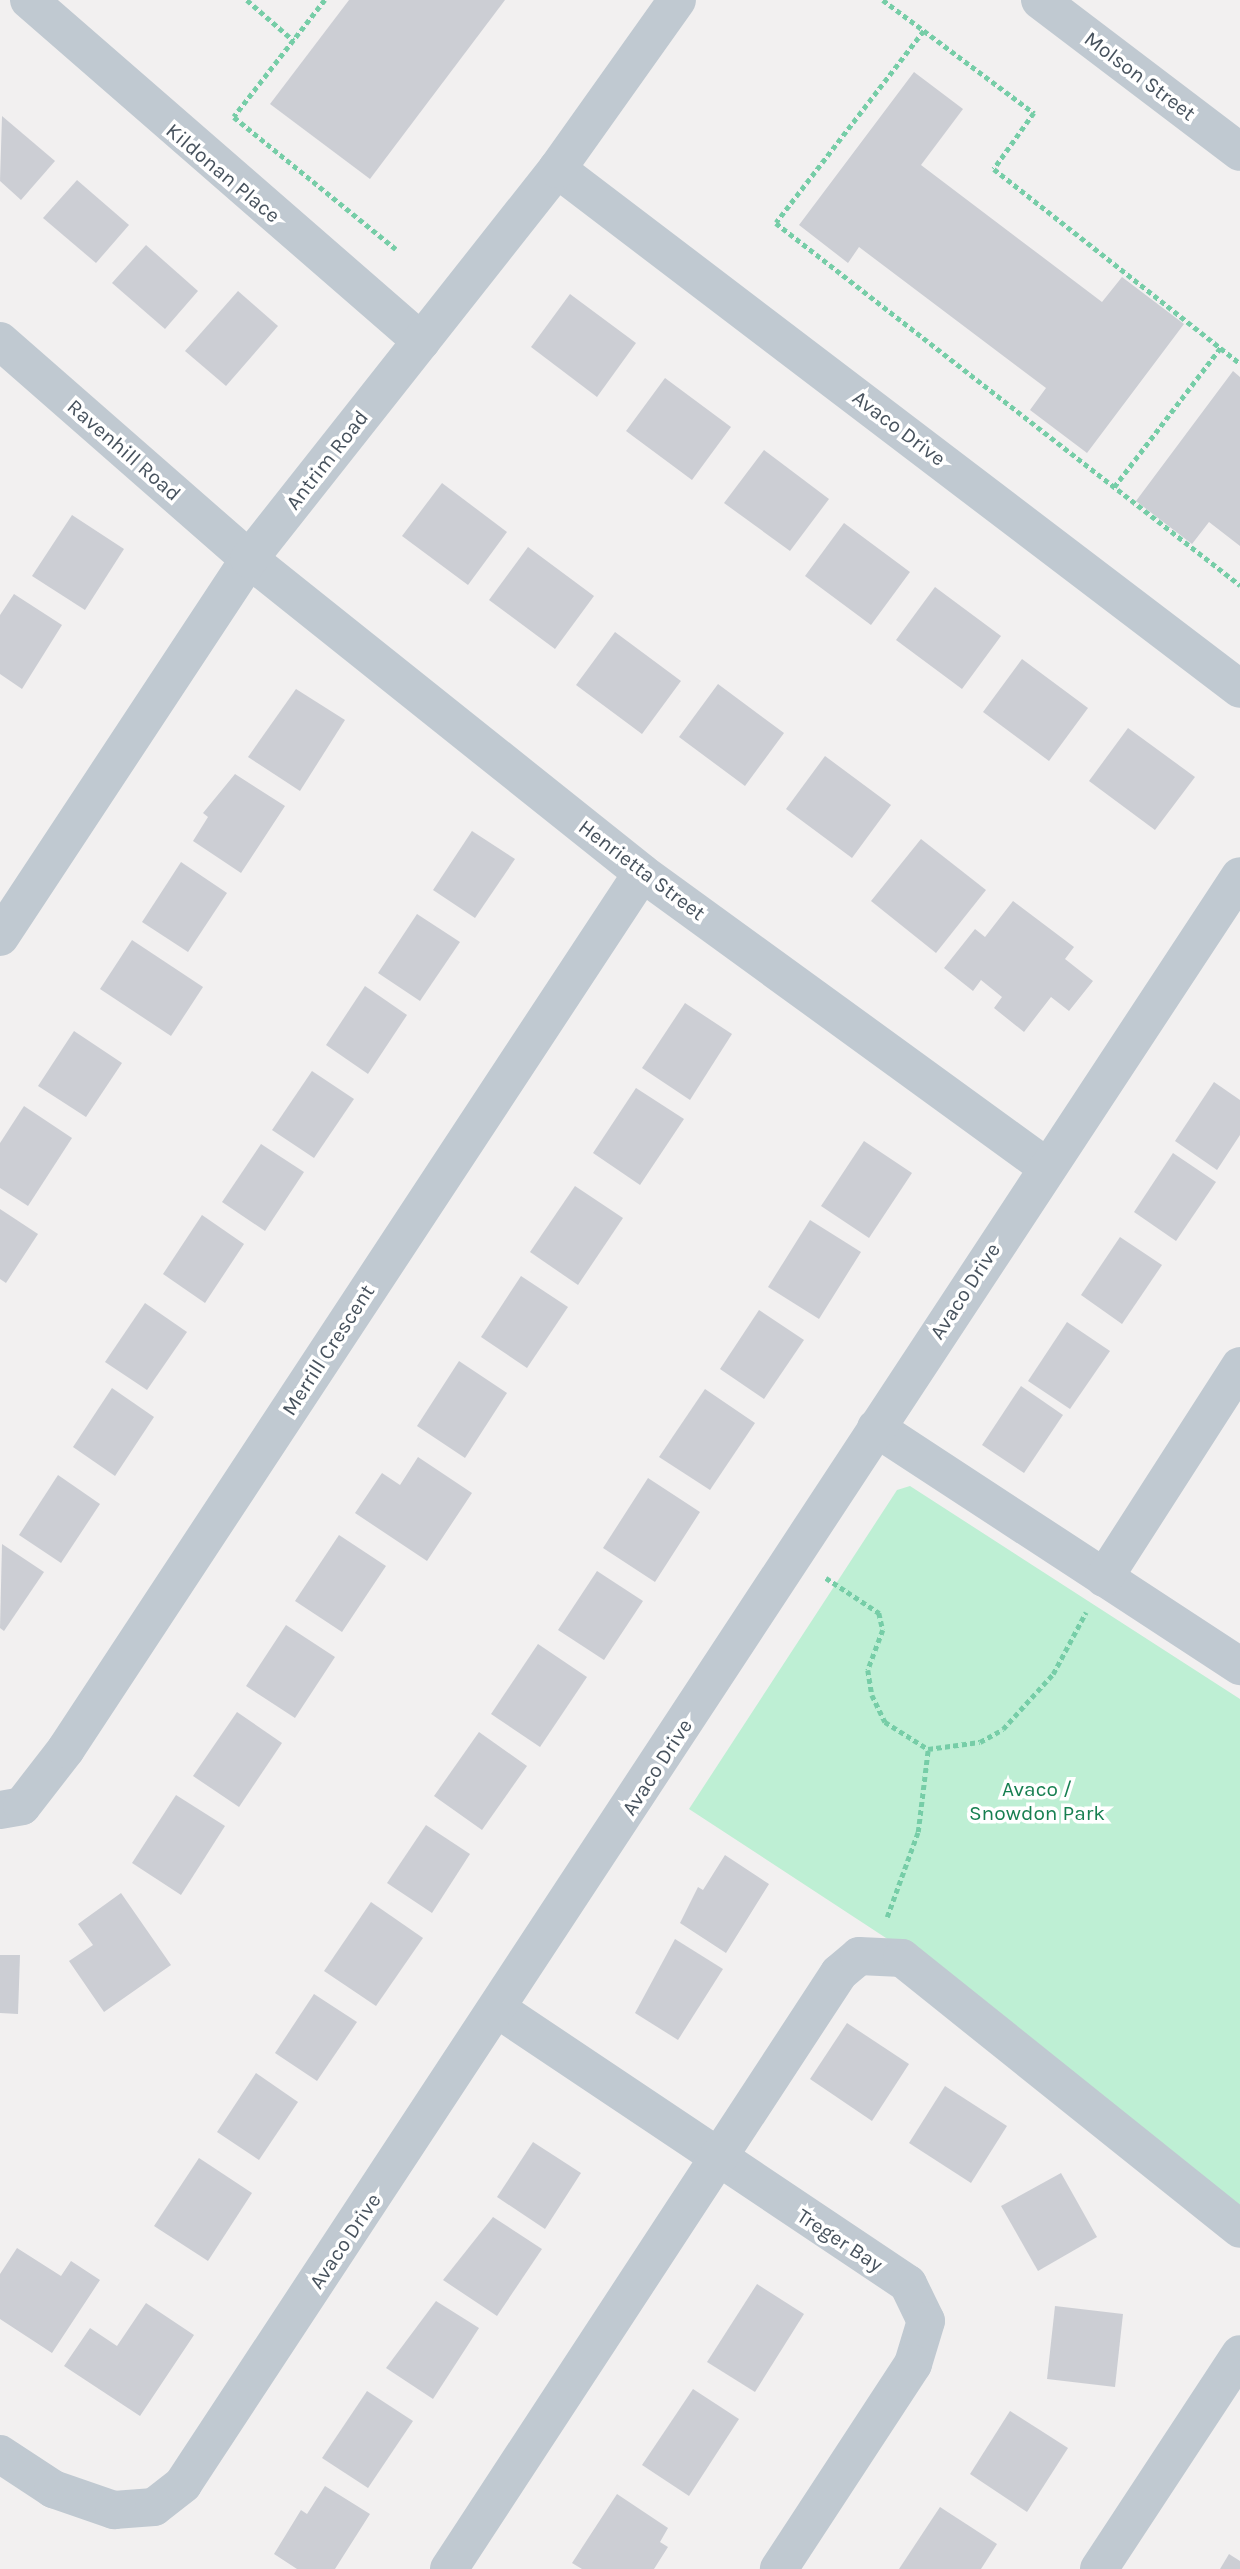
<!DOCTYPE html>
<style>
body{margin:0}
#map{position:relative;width:1240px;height:2569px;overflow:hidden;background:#f2f0f0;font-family:Karla,sans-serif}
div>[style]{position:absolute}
.green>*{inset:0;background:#beefd4}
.building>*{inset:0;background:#ccced4}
.path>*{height:4.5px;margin-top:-2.25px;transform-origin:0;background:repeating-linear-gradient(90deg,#76cda7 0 5px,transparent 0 8.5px)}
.minor>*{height:38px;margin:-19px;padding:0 19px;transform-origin:19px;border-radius:19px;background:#c0c9d1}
span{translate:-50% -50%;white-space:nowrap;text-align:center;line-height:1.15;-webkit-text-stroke:7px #fff;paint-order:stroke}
.street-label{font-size:21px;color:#47525d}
.park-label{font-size:21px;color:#177f51}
</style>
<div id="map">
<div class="green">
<i style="clip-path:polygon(910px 1486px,1240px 1699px,1240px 2210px,915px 1957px,689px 1809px,897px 1490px)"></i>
</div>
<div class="building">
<i style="clip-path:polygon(349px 0,505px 0,370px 179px,270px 104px)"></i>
<i style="clip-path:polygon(914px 72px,963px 109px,921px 165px,1102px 302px,1122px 277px,1184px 324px,1087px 453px,1030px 410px,1046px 388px,859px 247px,848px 263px,799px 225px)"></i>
<i style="clip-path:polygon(2px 116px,55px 161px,21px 200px,0 181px)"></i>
<i style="clip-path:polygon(77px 180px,129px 225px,96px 263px,43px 218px)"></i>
<i style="clip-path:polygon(146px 245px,198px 291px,165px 329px,112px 283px)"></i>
<i style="clip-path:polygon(238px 291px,278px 326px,226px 386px,185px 351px)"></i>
<i style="clip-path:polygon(570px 294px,636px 343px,597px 397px,531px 347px)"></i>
<i style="clip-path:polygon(1233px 371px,1240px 377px,1240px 546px,1209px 522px,1192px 544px,1136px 501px)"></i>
<i style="clip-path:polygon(665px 378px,731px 427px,692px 480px,626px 431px)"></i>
<i style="clip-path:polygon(764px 450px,829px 499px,790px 551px,724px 503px)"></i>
<i style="clip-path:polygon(442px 483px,507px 532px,468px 585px,402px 536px)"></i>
<i style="clip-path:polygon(72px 515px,124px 549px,85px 610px,32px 576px)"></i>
<i style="clip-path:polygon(844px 523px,910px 572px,871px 625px,805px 576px)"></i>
<i style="clip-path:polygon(528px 547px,594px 596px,555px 649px,489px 600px)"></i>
<i style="clip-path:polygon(935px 587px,1001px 636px,962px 689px,896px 640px)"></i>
<i style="clip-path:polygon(14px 594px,62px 625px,22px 689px,0 674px,0 615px)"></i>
<i style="clip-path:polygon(615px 632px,681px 681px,642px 734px,576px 685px)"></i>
<i style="clip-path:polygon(1022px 659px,1088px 708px,1049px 761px,983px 712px)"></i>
<i style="clip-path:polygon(718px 684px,784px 733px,745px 786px,679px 737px)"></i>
<i style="clip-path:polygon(296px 689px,345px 720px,300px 791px,248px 757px)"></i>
<i style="clip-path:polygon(1128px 728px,1195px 777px,1155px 830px,1089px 781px)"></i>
<i style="clip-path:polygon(825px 756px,891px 805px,852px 858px,786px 809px)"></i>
<i style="clip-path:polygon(235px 774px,285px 806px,241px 873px,193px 841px,208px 817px,203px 813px)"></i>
<i style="clip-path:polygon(472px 831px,515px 859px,475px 918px,433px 890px)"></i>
<i style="clip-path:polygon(921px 839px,986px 890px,936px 953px,871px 901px)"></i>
<i style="clip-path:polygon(181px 862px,227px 893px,188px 952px,142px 922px)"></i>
<i style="clip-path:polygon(1013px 901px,1074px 947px,1065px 959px,1093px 981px,1069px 1011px,1051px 997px,1024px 1032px,994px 1008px,1002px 997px,981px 980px,973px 991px,944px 968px,975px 929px,985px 937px)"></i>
<i style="clip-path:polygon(417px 914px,460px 942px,420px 1001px,378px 973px)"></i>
<i style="clip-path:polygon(132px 940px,203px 987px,171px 1036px,100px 989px)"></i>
<i style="clip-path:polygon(365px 986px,407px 1015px,368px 1074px,326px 1045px)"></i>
<i style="clip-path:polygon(685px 1003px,732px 1034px,690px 1100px,642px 1068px)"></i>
<i style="clip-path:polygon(74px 1031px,122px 1063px,86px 1117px,38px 1086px)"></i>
<i style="clip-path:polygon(312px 1071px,354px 1099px,314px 1158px,272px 1130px)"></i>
<i style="clip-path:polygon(1214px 1082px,1240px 1100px,1240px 1135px,1217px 1170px,1175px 1141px)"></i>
<i style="clip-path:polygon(636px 1088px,684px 1119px,640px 1185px,593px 1153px)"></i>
<i style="clip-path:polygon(24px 1106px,72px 1138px,28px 1206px,0 1188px,0 1143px)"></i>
<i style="clip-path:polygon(864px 1141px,912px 1173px,869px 1238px,821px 1206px)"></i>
<i style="clip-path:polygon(261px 1144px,304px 1172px,265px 1231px,222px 1202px)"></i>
<i style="clip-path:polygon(1173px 1153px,1216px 1182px,1176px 1241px,1134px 1212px)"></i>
<i style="clip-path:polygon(575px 1186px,623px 1218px,578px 1285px,530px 1252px)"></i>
<i style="clip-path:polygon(0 1209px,38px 1234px,6px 1283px,0 1279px)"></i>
<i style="clip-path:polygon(202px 1215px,244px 1244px,205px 1303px,163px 1274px)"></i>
<i style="clip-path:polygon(810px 1220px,861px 1252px,819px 1319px,768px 1287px)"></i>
<i style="clip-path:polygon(1120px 1237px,1162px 1265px,1122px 1324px,1081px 1295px)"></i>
<i style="clip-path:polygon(521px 1276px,568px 1307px,527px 1368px,481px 1337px)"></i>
<i style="clip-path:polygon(145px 1303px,187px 1332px,147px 1390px,105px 1362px)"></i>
<i style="clip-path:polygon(759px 1310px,804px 1340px,764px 1399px,720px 1369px)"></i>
<i style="clip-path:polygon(1067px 1322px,1110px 1351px,1070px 1409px,1028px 1381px)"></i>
<i style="clip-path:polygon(459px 1361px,507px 1393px,465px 1458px,417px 1426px)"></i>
<i style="clip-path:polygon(1021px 1386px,1063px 1415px,1024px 1473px,982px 1445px)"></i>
<i style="clip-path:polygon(112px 1388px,154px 1417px,115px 1476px,73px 1447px)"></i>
<i style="clip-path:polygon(705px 1389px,755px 1423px,710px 1490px,659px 1457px)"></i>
<i style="clip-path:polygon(418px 1457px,472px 1493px,427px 1561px,355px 1513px,382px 1473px,400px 1485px)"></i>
<i style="clip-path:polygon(58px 1475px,100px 1504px,61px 1563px,19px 1535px)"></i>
<i style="clip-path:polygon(648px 1478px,700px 1512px,655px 1582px,603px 1548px)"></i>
<i style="clip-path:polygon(339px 1535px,386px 1566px,342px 1632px,295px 1601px)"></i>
<i style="clip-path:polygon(2px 1544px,44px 1572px,4px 1631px,0 1628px)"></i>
<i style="clip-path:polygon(597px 1571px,643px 1601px,604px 1660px,558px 1630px)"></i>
<i style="clip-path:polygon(286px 1625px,335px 1657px,295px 1718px,246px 1686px)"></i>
<i style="clip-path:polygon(538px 1644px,587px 1677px,540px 1747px,491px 1714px)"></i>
<i style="clip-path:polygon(237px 1712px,282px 1743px,239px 1807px,193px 1776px)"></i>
<i style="clip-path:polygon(479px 1732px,527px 1766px,482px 1830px,434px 1796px)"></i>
<i style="clip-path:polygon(176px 1795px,225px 1826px,181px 1895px,132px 1863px)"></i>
<i style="clip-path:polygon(426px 1825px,470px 1854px,432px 1913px,387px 1883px)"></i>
<i style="clip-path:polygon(725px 1855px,769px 1884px,726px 1953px,680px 1923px,698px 1887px,703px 1890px)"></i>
<i style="clip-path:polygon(121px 1893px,171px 1965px,104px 2012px,69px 1961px,93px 1945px,78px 1924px)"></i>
<i style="clip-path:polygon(371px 1902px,423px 1938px,376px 2006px,324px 1971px)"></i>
<i style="clip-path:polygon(675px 1939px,723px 1969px,678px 2040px,635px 2013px)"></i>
<i style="clip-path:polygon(0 1955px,20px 1955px,18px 2014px,0 2013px)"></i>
<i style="clip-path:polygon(314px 1994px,357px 2022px,317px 2081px,275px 2053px)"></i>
<i style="clip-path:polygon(847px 2023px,909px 2064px,872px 2121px,810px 2079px)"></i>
<i style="clip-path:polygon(256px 2073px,298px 2102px,259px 2160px,217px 2132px)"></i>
<i style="clip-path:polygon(945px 2086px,1007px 2126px,971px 2183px,909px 2143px)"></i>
<i style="clip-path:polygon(533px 2142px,581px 2173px,545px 2229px,497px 2197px)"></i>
<i style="clip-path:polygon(199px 2158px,252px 2193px,208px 2261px,154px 2226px)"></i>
<i style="clip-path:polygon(1061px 2173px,1097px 2237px,1038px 2271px,1001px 2206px)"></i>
<i style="clip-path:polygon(493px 2217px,542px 2249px,497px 2316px,443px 2280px)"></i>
<i style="clip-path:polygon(17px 2248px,61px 2276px,71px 2261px,100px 2280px,52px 2353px,0 2319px,0 2274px)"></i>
<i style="clip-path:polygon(757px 2284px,804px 2314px,755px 2392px,707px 2362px)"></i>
<i style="clip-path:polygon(436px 2301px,479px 2328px,433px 2399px,386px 2368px)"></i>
<i style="clip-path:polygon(146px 2303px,194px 2335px,140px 2416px,64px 2366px,90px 2328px,117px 2346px)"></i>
<i style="clip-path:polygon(1055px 2306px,1123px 2314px,1115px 2387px,1047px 2379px)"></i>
<i style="clip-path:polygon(693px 2389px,739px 2419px,689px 2496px,642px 2465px)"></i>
<i style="clip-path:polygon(367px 2391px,413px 2421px,368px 2488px,322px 2458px)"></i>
<i style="clip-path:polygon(1010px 2411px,1068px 2448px,1027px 2512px,970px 2474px)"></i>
<i style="clip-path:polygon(325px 2486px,370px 2514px,335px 2569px,297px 2569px,274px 2554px,301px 2510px,307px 2514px)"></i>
<i style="clip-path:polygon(617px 2494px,668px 2528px,660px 2542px,668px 2547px,654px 2569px,582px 2569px,572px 2563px)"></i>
<i style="clip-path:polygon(940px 2507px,997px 2544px,981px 2569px,899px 2569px)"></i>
<i style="clip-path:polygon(1229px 2554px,1240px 2561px,1240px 2569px,1220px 2569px)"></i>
</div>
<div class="path">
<i style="left:247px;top:0;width:62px;rotate:41.1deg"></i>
<i style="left:325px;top:0;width:148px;rotate:127.9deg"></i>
<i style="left:234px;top:117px;width:209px;rotate:39.2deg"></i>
<i style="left:883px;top:0;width:189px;rotate:36.8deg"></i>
<i style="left:1034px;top:113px;width:69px;rotate:125.5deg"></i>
<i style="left:994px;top:169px;width:313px;rotate:38.3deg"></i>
<i style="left:924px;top:31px;width:242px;rotate:127.6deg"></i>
<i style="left:776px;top:223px;width:589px;rotate:37.96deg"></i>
<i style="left:1114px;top:487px;width:176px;rotate:-52.6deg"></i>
<i style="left:826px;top:1578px;width:64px;rotate:33.4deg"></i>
<i style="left:879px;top:1613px;width:17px;rotate:77deg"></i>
<i style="left:883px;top:1630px;width:43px;rotate:110.6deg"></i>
<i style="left:868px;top:1670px;width:25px;rotate:81deg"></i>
<i style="left:872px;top:1695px;width:30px;rotate:64deg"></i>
<i style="left:885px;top:1722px;width:51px;rotate:32.1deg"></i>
<i style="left:928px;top:1749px;width:52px;rotate:-7.7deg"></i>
<i style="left:980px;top:1742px;width:26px;rotate:-29deg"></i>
<i style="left:1003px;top:1729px;width:74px;rotate:-47.7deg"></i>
<i style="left:1053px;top:1674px;width:70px;rotate:-62deg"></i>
<i style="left:887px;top:1917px;width:90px;rotate:-70deg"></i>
<i style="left:918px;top:1832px;width:84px;rotate:-83.1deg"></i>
</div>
<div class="minor">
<i style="left:29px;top:0;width:520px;rotate:41.02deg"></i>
<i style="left:1040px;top:0;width:251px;rotate:37.2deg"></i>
<i style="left:557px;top:169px;width:858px;rotate:37.28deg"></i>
<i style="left:0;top:341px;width:331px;rotate:41.2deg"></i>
<i style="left:249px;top:559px;width:503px;rotate:38.62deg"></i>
<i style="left:642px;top:873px;width:500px;rotate:36deg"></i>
<i style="left:0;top:937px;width:453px;rotate:-56.6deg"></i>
<i style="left:249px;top:559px;width:497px;rotate:-51.7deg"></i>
<i style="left:557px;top:169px;width:207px;rotate:-54.6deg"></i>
<i style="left:876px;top:1428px;width:435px;rotate:33.2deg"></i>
<i style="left:1104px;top:1578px;width:252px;rotate:-57.3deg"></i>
<i style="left:0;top:1810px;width:22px;rotate:-10deg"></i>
<i style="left:22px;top:1806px;width:72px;rotate:-52.3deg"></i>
<i style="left:66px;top:1749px;width:1048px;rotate:-56.67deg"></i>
<i style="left:499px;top:2010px;width:492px;rotate:33.8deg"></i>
<i style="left:908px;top:2284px;width:41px;rotate:64.1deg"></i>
<i style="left:926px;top:2321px;width:45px;rotate:106.8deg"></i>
<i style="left:913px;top:2364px;width:245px;rotate:123.2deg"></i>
<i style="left:0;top:2454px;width:64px;rotate:33.4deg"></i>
<i style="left:53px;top:2489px;width:65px;rotate:19deg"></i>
<i style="left:114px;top:2510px;width:40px;rotate:-4.3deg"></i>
<i style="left:154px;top:2507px;width:37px;rotate:-38deg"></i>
<i style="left:183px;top:2484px;width:1924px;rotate:-56.68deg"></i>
<i style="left:449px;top:2569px;width:712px;rotate:-56.8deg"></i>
<i style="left:839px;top:1973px;width:26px;rotate:-40deg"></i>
<i style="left:859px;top:1956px;width:43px;rotate:2.7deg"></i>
<i style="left:902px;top:1958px;width:433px;rotate:38.7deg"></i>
<i style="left:1099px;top:2569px;width:257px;rotate:-56.7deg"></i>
</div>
<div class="street-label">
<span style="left:1140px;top:76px;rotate:37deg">Molson Street</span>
<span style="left:223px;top:173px;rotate:40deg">Kildonan Place</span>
<span style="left:899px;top:428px;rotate:37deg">Avaco Drive</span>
<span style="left:124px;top:450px;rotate:41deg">Ravenhill Road</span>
<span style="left:327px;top:460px;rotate:-52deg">Antrim Road</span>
<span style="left:642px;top:870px;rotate:37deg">Henrietta Street</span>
<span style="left:965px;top:1291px;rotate:-57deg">Avaco Drive</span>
<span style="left:328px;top:1350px;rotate:-57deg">Merrill Crescent</span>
<span style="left:657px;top:1767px;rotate:-57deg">Avaco Drive</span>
<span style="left:840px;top:2240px;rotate:33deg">Treger Bay</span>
<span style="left:345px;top:2241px;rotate:-56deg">Avaco Drive</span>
</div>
<div class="park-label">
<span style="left:1037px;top:1801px">Avaco /<br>Snowdon Park</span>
</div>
</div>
